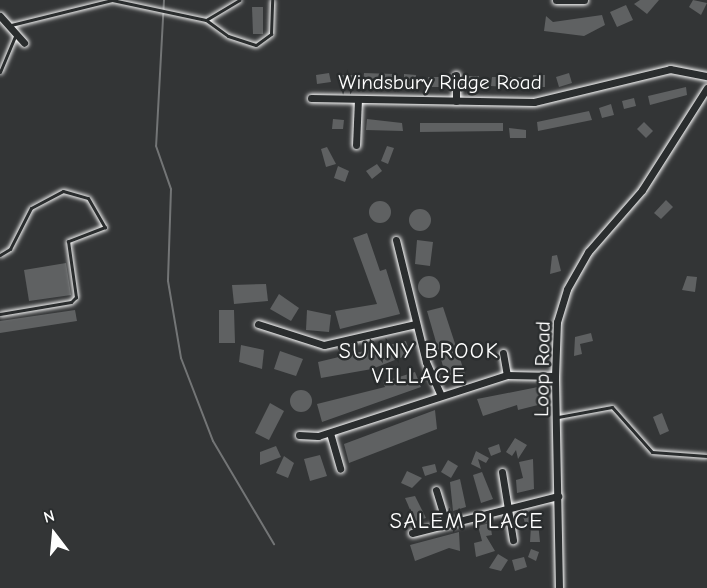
<!DOCTYPE html>
<style>
body{margin:0}
#map{position:relative;width:707px;height:588px;overflow:hidden;background:#333536;font-family:"Comic Neue",sans-serif}
div>[style]{position:absolute}
.stream>*{height:2px;margin:-1px;padding:0 1px;transform-origin:1px;border-radius:1px;background:#737576}
.building>*{inset:0;background:#5f6162}
.round{border-radius:50%}
.roads{filter:drop-shadow(0 0 2px #fff) drop-shadow(0 0 2px #fff)}
.service>*{height:3px;margin:-1.5px;padding:0 1.5px;transform-origin:1.5px;border-radius:1.5px;background:#2a2d2e}
.minor>*{height:7px;margin:-3.5px;padding:0 3.5px;transform-origin:3.5px;border-radius:3.5px;background:#2a2d2e}
span{translate:-50% -50%;white-space:nowrap;text-align:center;line-height:1.15;-webkit-text-stroke:5px #2a2d2e;paint-order:stroke}
.street-label{font-size:21px;color:#fff}
.neighbourhood-label{font-size:22px;color:#fff;letter-spacing:1.5px}
.north{position:absolute;left:24px;top:504px;width:60px;height:60px;-webkit-text-stroke:4px #2a2d2e;paint-order:stroke;rotate:344deg;font-size:16px;font-weight:700;line-height:24px;text-align:center;color:#fff}
.north::after{content:'';display:block;margin:auto;width:21px;height:27px;background:#fff;clip-path:polygon(50% 0,100% 100%,50% 72%,0 100%)}
</style>
<div id="map">
<div class="stream">
<i style="left:164px;top:0;width:146px;rotate:93.1deg"></i>
<i style="left:156px;top:146px;width:46px;rotate:70.8deg"></i>
<i style="left:171px;top:189px;width:92px;rotate:91.9deg"></i>
<i style="left:168px;top:281px;width:78px;rotate:80.4deg"></i>
<i style="left:181px;top:358px;width:89px;rotate:68.9deg"></i>
<i style="left:213px;top:441px;width:120px;rotate:59.4deg"></i>
</div>
<div class="building">
<i style="clip-path:polygon(640px 0,659px 0,647px 14px,634px 4px)"></i>
<i style="clip-path:polygon(693px 0,707px 3px,701px 15px,689px 7px)"></i>
<i style="clip-path:polygon(626px 5px,633px 20px,617px 27px,610px 12px)"></i>
<i style="clip-path:polygon(252px 7px,263px 7px,263px 34px,253px 34px)"></i>
<i style="clip-path:polygon(602px 15px,605px 25px,584px 36px,544px 31px,546px 16px,553px 22px)"></i>
<i style="clip-path:polygon(329px 73px,331px 82px,317px 84px,316px 75px)"></i>
<i style="clip-path:polygon(364px 73px,394px 74px,394px 84px,363px 85px)"></i>
<i style="clip-path:polygon(569px 73px,572px 83px,559px 87px,556px 77px)"></i>
<i style="clip-path:polygon(404px 74px,416px 75px,415px 86px,404px 86px)"></i>
<i style="clip-path:polygon(340px 75px,354px 75px,353px 85px,340px 85px)"></i>
<i style="clip-path:polygon(533px 75px,545px 75px,545px 87px,533px 87px)"></i>
<i style="clip-path:polygon(467px 76px,479px 76px,479px 88px,467px 87px)"></i>
<i style="clip-path:polygon(428px 77px,442px 77px,442px 87px,428px 87px)"></i>
<i style="clip-path:polygon(492px 77px,522px 77px,522px 88px,491px 86px)"></i>
<i style="clip-path:polygon(686px 87px,687px 95px,650px 105px,648px 96px)"></i>
<i style="clip-path:polygon(634px 98px,636px 106px,624px 109px,622px 101px)"></i>
<i style="clip-path:polygon(611px 104px,614px 115px,602px 118px,599px 108px)"></i>
<i style="clip-path:polygon(589px 111px,592px 120px,538px 131px,537px 122px)"></i>
<i style="clip-path:polygon(333px 119px,344px 120px,343px 129px,332px 129px)"></i>
<i style="clip-path:polygon(367px 119px,402px 123px,403px 131px,366px 130px)"></i>
<i style="clip-path:polygon(644px 122px,653px 131px,646px 138px,637px 129px)"></i>
<i style="clip-path:polygon(420px 123px,503px 123px,503px 131px,420px 132px)"></i>
<i style="clip-path:polygon(509px 128px,526px 130px,526px 138px,510px 138px)"></i>
<i style="clip-path:polygon(387px 146px,394px 148px,388px 164px,381px 161px)"></i>
<i style="clip-path:polygon(327px 147px,336px 164px,326px 167px,321px 149px)"></i>
<i style="clip-path:polygon(377px 164px,382px 171px,372px 179px,366px 171px)"></i>
<i style="clip-path:polygon(338px 166px,349px 171px,345px 182px,334px 178px)"></i>
<i style="clip-path:polygon(666px 200px,673px 207px,661px 219px,654px 213px)"></i>
<i class="round" style="left:369px;top:201px;width:22px;height:22px"></i>
<i class="round" style="left:409px;top:209px;width:22px;height:22px"></i>
<i style="clip-path:polygon(367px 233px,380px 271px,386px 269px,400px 314px,340px 329px,335px 311px,377px 304px,353px 238px)"></i>
<i style="clip-path:polygon(417px 240px,433px 242px,430px 266px,415px 264px)"></i>
<i style="clip-path:polygon(557px 255px,561px 271px,550px 274px,552px 256px)"></i>
<i style="clip-path:polygon(66px 263px,71px 295px,29px 301px,24px 270px)"></i>
<i class="round" style="left:418px;top:276px;width:22px;height:22px"></i>
<i style="clip-path:polygon(687px 276px,697px 277px,695px 292px,682px 290px)"></i>
<i style="clip-path:polygon(266px 284px,268px 301px,234px 304px,232px 285px)"></i>
<i style="clip-path:polygon(279px 294px,299px 308px,291px 321px,270px 309px)"></i>
<i style="clip-path:polygon(443px 307px,465px 374px,447px 380px,427px 311px)"></i>
<i style="clip-path:polygon(75px 310px,77px 321px,0 333px,0 321px)"></i>
<i style="clip-path:polygon(219px 310px,234px 310px,235px 343px,219px 343px)"></i>
<i style="clip-path:polygon(307px 310px,331px 315px,329px 332px,306px 330px)"></i>
<i style="clip-path:polygon(591px 333px,593px 341px,580px 344px,582px 354px,574px 356px,575px 337px)"></i>
<i style="clip-path:polygon(406px 341px,410px 354px,372px 369px,321px 378px,318px 362px)"></i>
<i style="clip-path:polygon(241px 345px,264px 350px,262px 369px,239px 362px)"></i>
<i style="clip-path:polygon(280px 351px,303px 359px,296px 376px,274px 369px)"></i>
<i style="clip-path:polygon(415px 372px,421px 387px,322px 422px,317px 404px,385px 387px,383px 382px)"></i>
<i style="clip-path:polygon(538px 387px,542px 404px,518px 410px,517px 405px,483px 416px,477px 399px)"></i>
<i class="round" style="left:290px;top:390px;width:22px;height:22px"></i>
<i style="clip-path:polygon(270px 403px,284px 411px,269px 440px,255px 433px)"></i>
<i style="clip-path:polygon(435px 410px,437px 429px,349px 463px,344px 444px)"></i>
<i style="clip-path:polygon(662px 413px,669px 431px,660px 435px,653px 417px)"></i>
<i style="clip-path:polygon(515px 438px,527px 445px,518px 459px,516px 450px,512px 456px,506px 452px)"></i>
<i style="clip-path:polygon(499px 444px,501px 452px,491px 456px,488px 448px)"></i>
<i style="clip-path:polygon(276px 446px,281px 457px,260px 465px,260px 452px)"></i>
<i style="clip-path:polygon(476px 451px,489px 458px,486px 463px,478px 459px,481px 469px,471px 464px)"></i>
<i style="clip-path:polygon(320px 455px,327px 476px,310px 481px,304px 459px)"></i>
<i style="clip-path:polygon(284px 456px,294px 463px,288px 478px,276px 473px)"></i>
<i style="clip-path:polygon(533px 459px,534px 489px,517px 493px,516px 480px,523px 478px,519px 462px)"></i>
<i style="clip-path:polygon(448px 460px,458px 466px,451px 478px,441px 472px)"></i>
<i style="clip-path:polygon(435px 464px,437px 472px,425px 476px,422px 467px)"></i>
<i style="clip-path:polygon(407px 471px,422px 478px,412px 488px,401px 483px)"></i>
<i style="clip-path:polygon(482px 472px,493px 499px,481px 503px,473px 475px)"></i>
<i style="clip-path:polygon(460px 479px,466px 507px,453px 511px,450px 482px)"></i>
<i style="clip-path:polygon(415px 496px,426px 518px,415px 521px,405px 498px)"></i>
<i style="clip-path:polygon(537px 512px,540px 542px,530px 542px,531px 526px,526px 527px,523px 516px)"></i>
<i style="clip-path:polygon(490px 523px,492px 535px,486px 536px,495px 551px,476px 557px,474px 543px,482px 541px,478px 526px)"></i>
<i style="clip-path:polygon(459px 532px,460px 551px,449px 548px,415px 561px,410px 545px)"></i>
<i style="clip-path:polygon(531px 549px,539px 552px,536px 561px,528px 557px)"></i>
<i style="clip-path:polygon(498px 554px,508px 560px,501px 571px,489px 568px)"></i>
<i style="clip-path:polygon(524px 557px,527px 567px,515px 571px,512px 560px)"></i>
</div>
<div class="roads">
<div class="service">
<i style="left:206px;top:20px;width:39px;rotate:-31deg"></i>
<i style="left:11px;top:25px;width:104px;rotate:-13.9deg"></i>
<i style="left:112px;top:0;width:96px;rotate:12deg"></i>
<i style="left:206px;top:20px;width:27px;rotate:36deg"></i>
<i style="left:228px;top:36px;width:29px;rotate:18deg"></i>
<i style="left:256px;top:45px;width:19px;rotate:-36deg"></i>
<i style="left:271px;top:34px;width:34px;rotate:-88deg"></i>
<i style="left:0;top:72px;width:41px;rotate:-67.2deg"></i>
<i style="left:0;top:255px;width:12px;rotate:-31deg"></i>
<i style="left:10px;top:249px;width:46px;rotate:-62.9deg"></i>
<i style="left:31px;top:208px;width:36px;rotate:-28deg"></i>
<i style="left:63px;top:191px;width:26px;rotate:16deg"></i>
<i style="left:88px;top:198px;width:34px;rotate:60deg"></i>
<i style="left:105px;top:227px;width:40px;rotate:159deg"></i>
<i style="left:68px;top:241px;width:57px;rotate:81.9deg"></i>
<i style="left:76px;top:297px;width:7px;rotate:135deg"></i>
<i style="left:71px;top:302px;width:72px;rotate:170.4deg"></i>
<i style="left:558px;top:417px;width:55px;rotate:-10.5deg"></i>
<i style="left:612px;top:407px;width:60px;rotate:48.4deg"></i>
<i style="left:652px;top:452px;width:55px;rotate:4.2deg"></i>
</div>
<div class="minor">
<i style="left:556px;top:0;width:28px"></i>
<i style="left:0;top:16px;width:36px;rotate:48deg"></i>
<i style="left:456px;top:75px;width:26px;rotate:90deg"></i>
<i style="left:311px;top:98px;width:223px;rotate:1deg"></i>
<i style="left:534px;top:102px;width:140px;rotate:-13.6deg"></i>
<i style="left:670px;top:69px;width:38px;rotate:11deg"></i>
<i style="left:356px;top:145px;width:46px;rotate:-87.5deg"></i>
<i style="left:396px;top:240px;width:126px;rotate:76.2deg"></i>
<i style="left:426px;top:362px;width:35px;rotate:66deg"></i>
<i style="left:258px;top:324px;width:69px;rotate:17.7deg"></i>
<i style="left:324px;top:345px;width:94px;rotate:-12.9deg"></i>
<i style="left:503px;top:353px;width:22px;rotate:80deg"></i>
<i style="left:330px;top:433px;width:37px;rotate:74deg"></i>
<i style="left:299px;top:435px;width:19px;rotate:3deg"></i>
<i style="left:318px;top:436px;width:199px;rotate:-17.9deg"></i>
<i style="left:507px;top:375px;width:48px;rotate:1.2deg"></i>
<i style="left:502px;top:472px;width:69px;rotate:80.8deg"></i>
<i style="left:436px;top:490px;width:34px;rotate:73deg"></i>
<i style="left:412px;top:533px;width:151px;rotate:-14.2deg"></i>
<i style="left:559px;top:588px;width:212px;rotate:-91.1deg"></i>
<i style="left:555px;top:376px;width:54px;rotate:-87.9deg"></i>
<i style="left:557px;top:322px;width:34px;rotate:-73deg"></i>
<i style="left:567px;top:289px;width:43px;rotate:-60.4deg"></i>
<i style="left:588px;top:252px;width:82px;rotate:-48.9deg"></i>
<i style="left:642px;top:190px;width:121px;rotate:-57.5deg"></i>
</div>
</div>
<div class="street-label">
<span style="left:440px;top:82px">Windsbury Ridge Road</span>
<span style="left:542px;top:369px;rotate:-89deg">Loop Road</span>
</div>
<div class="neighbourhood-label">
<span style="left:419px;top:364px">SUNNY BROOK<br>VILLAGE</span>
<span style="left:467px;top:522px">SALEM PLACE</span>
</div>
<div class="north">N</div>
</div>
